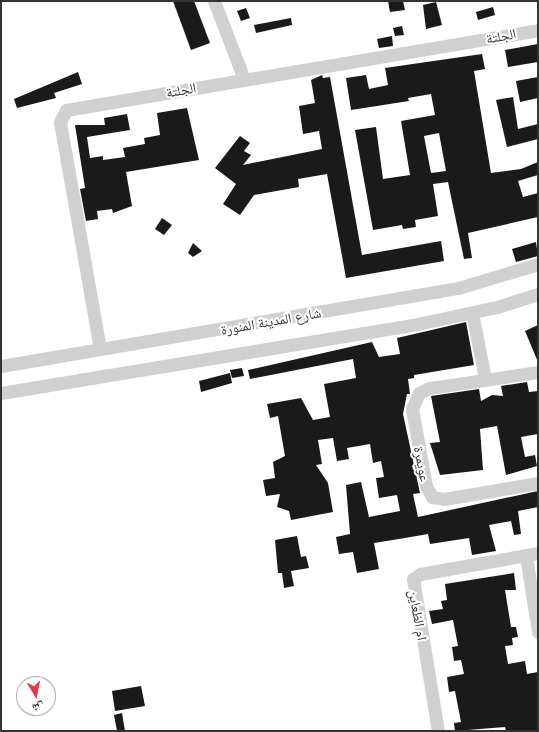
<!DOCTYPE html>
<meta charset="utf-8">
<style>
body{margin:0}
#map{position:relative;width:539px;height:732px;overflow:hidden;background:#fff;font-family:Raleway,"Noto Naskh Arabic",sans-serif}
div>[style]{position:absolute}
.building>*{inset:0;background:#1a1a1a}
.minor>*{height:13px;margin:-6.5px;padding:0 6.5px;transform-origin:6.5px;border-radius:6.5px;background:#d0d0d0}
span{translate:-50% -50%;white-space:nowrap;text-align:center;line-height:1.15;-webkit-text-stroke:4px #fff;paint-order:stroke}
.street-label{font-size:14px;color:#333}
.frame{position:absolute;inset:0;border:2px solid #333;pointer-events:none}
.north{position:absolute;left:16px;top:676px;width:40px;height:40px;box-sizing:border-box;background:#fff;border:1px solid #adadad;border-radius:50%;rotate:170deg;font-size:11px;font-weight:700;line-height:16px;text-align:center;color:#333}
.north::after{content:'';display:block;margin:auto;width:14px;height:18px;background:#e63946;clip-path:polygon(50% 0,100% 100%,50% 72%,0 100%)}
</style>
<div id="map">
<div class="building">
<i style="clip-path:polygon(173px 1px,194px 1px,210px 43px,191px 50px)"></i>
<i style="clip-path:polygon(388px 1px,403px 1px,405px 10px,390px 12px)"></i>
<i style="clip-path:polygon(436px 2px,442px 25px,426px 29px,423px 5px)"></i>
<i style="clip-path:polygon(493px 7px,495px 15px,478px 20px,476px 12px)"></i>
<i style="clip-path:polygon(246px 8px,250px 18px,241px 21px,237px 11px)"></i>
<i style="clip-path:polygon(291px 18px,292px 25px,256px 33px,254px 25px)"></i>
<i style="clip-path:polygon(402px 26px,404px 35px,395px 36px,393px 28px)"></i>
<i style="clip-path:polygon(392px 36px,393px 46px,379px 48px,377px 39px)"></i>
<i style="clip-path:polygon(538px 44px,538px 62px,508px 67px,505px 50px)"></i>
<i style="clip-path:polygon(evenodd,482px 54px,485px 69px,474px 71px,491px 173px,521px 169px,538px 162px,538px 175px,518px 181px,523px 197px,538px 193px,538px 217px,468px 233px,472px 258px,464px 259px,448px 182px,433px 184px,438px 216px,415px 220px,416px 227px,403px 229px,402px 225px,373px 230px,355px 130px,376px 127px,383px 179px,410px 175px,401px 121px,435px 115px,431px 94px,408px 98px,409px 101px,351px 110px,346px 78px,366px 75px,369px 89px,388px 85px,385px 68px,482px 54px,439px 133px,446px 171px,431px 173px,424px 136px,439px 133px)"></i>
<i style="clip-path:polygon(78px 72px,82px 84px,54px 93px,56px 98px,17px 108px,14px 99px)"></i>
<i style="clip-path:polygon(322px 75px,323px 78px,330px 77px,362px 255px,441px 241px,444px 261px,346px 278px,327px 174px,298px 179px,299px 187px,254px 195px,240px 215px,223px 204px,236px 184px,215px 168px,240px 136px,250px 143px,244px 151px,251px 155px,243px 165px,322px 149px,319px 131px,303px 134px,299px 106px,315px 103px,311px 80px)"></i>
<i style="clip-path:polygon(538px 77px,538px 98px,520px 102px,516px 81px)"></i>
<i style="clip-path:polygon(513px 97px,518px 129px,538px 124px,538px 139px,507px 147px,496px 100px)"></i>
<i style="clip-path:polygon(187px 108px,199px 160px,126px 172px,132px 206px,113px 213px,112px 209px,97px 211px,98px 219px,86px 221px,80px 189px,85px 188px,75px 125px,105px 125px,104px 118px,127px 114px,130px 130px,87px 137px,90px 158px,103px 156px,103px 160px,125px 157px,123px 148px,145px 144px,144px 138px,160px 135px,157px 113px)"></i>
<i style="clip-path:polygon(162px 218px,172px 225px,164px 235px,155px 229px)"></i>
<i style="clip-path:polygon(536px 242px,538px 256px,516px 262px,512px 249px)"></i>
<i style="clip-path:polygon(193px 243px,202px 251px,193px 257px,188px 253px)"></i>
<i style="clip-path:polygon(466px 322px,474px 365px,414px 375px,414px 378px,408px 379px,410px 394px,407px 394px,403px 414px,420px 493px,413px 494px,418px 517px,538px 491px,538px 507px,518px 511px,521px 534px,514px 535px,511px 521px,489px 525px,496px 551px,472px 555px,469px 538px,430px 544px,428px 534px,405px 538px,374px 543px,379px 569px,357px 573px,353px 552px,339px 554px,336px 537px,350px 534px,346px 485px,361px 482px,369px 517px,400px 511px,397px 495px,379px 498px,376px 478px,384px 477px,381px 461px,373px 463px,370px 444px,347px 448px,349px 459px,337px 461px,333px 438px,318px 440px,322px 464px,316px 465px,328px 483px,333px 512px,291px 520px,289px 511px,277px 507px,280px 494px,266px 496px,263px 480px,275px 478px,273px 462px,285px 456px,278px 416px,270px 418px,267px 404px,301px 398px,313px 420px,330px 417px,324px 384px,356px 378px,353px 359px,250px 379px,248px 370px,372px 342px,379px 357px,400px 354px,397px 338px)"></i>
<i style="clip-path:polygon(538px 325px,538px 362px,525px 331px)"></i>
<i style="clip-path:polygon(242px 368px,244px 376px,232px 378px,230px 370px)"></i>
<i style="clip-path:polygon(230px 373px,232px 383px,201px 392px,199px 381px)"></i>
<i style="clip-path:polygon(527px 382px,529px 392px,538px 391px,538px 434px,521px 437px,525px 457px,535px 455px,537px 466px,506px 475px,497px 426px,480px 429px,483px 470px,440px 475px,430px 443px,440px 442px,431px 396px,479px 389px,481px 401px,492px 395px,503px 396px,501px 386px)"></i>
<i style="clip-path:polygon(297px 536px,301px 557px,306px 556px,309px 568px,291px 571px,294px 586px,284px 588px,282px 573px,278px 573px,275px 540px)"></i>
<i style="clip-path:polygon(514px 573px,516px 590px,505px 590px,511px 627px,516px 627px,518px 637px,512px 638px,513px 645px,505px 646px,508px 664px,525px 661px,527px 674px,538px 672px,538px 731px,506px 731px,505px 727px,455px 731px,454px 723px,461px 722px,455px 691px,449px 692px,447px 677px,464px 674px,461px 660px,454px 661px,452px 647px,458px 646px,453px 620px,432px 624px,429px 611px,443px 609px,441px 601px,447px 600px,445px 584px)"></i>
<i style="clip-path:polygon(141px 686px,145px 706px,115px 711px,112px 691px)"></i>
<i style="clip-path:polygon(122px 713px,125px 731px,117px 731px,114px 715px)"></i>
</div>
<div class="minor">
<i style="left:214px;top:1px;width:84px;rotate:69deg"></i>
<i style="left:472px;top:313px;width:66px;rotate:78.7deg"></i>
<i style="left:100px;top:349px;width:230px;rotate:-100deg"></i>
<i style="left:60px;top:122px;width:13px;rotate:-63deg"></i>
<i style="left:66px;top:110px;width:479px;rotate:-9.6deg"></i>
<i style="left:1px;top:366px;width:464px;rotate:-9.7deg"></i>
<i style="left:458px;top:288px;width:84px;rotate:-16.7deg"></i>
<i style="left:538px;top:372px;width:110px;rotate:171.6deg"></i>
<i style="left:429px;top:388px;width:11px;rotate:153deg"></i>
<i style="left:419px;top:393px;width:17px;rotate:114deg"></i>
<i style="left:412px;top:409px;width:78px;rotate:79.7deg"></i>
<i style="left:426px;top:486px;width:13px;rotate:61deg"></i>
<i style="left:432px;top:497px;width:12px;rotate:9deg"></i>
<i style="left:444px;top:499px;width:95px;rotate:-9.7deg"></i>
<i style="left:1px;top:393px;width:422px;rotate:-9.4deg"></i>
<i style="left:417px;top:324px;width:82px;rotate:-12deg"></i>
<i style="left:497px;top:307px;width:43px;rotate:-17.6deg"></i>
<i style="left:526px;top:556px;width:77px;rotate:81deg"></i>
<i style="left:438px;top:731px;width:154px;rotate:-99.3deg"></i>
<i style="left:413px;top:579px;width:9px;rotate:-36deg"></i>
<i style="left:420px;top:574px;width:120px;rotate:-10.1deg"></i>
</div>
<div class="street-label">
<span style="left:501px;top:36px;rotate:-11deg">الجلتة</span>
<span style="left:181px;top:90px;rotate:-10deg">الجلتة</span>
<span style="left:271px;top:321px;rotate:-10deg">شارع المدينة المنورة</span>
<span style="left:422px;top:464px;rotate:79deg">عويمرة</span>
<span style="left:418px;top:615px;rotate:80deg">ام الظعاين</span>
</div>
<div class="frame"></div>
<div class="north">ش</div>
</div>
